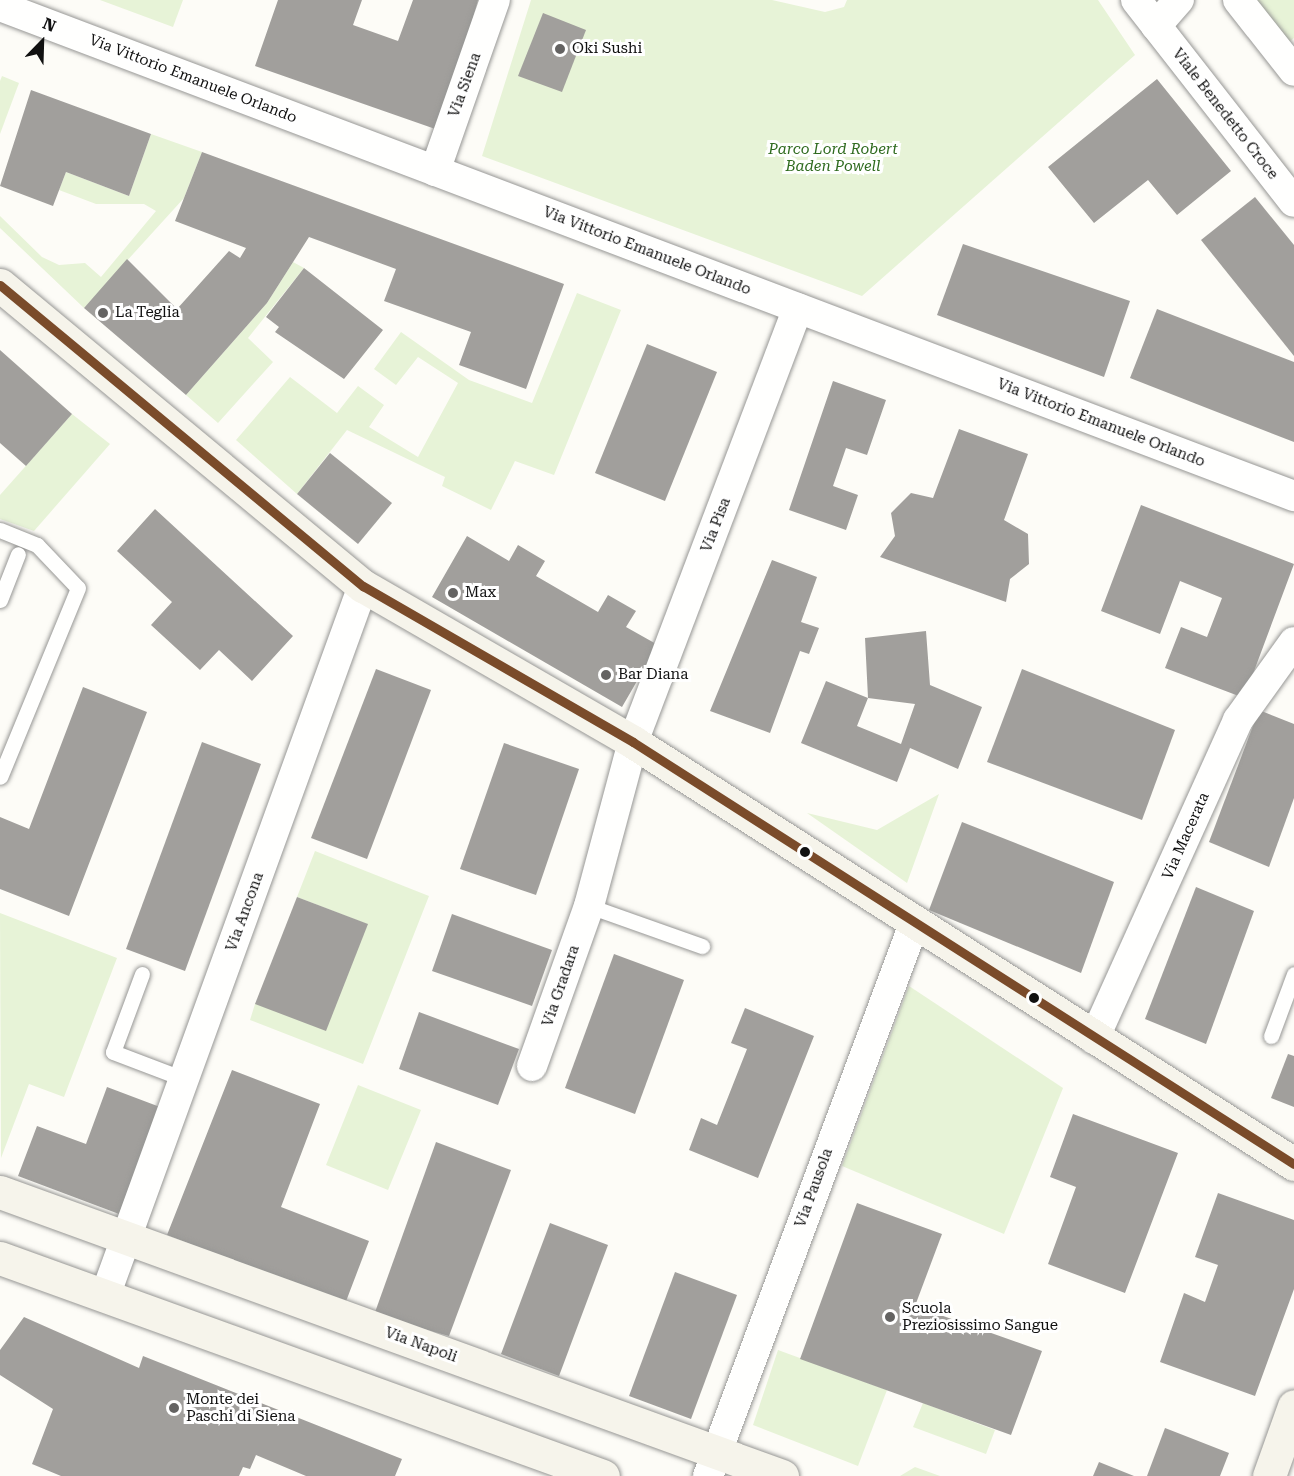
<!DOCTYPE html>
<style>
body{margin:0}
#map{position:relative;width:1294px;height:1476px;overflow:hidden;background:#fdfcf7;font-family:"Roboto Serif",serif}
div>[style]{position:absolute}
.green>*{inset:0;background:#e7f3d7}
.building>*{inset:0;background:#a19f9c}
.roads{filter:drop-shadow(0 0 2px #979795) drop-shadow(0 0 2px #979795)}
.lane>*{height:15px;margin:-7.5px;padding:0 7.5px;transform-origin:7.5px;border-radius:7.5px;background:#fffffe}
.street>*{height:30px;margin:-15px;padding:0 15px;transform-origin:15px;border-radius:15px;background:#fffffe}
.secondary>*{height:33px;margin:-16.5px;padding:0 16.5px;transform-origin:16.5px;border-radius:16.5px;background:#f6f4eb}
.bus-1>*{height:9px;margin:-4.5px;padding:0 4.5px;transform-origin:4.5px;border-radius:4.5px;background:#7a4b2a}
.dots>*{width:16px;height:16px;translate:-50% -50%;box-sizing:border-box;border:3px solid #fff;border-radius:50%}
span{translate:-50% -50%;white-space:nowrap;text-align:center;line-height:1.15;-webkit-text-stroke:6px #fff;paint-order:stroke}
.poi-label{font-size:15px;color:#111}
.left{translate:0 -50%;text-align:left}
.street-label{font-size:15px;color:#111}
.park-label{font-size:15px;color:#2f6b1f;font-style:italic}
.north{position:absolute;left:12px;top:12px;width:60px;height:60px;-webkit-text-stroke:4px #fff;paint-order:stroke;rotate:23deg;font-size:16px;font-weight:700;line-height:24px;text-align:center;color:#111}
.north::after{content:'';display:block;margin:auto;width:21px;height:27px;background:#111;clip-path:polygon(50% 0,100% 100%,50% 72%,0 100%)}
</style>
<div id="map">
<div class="green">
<i style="clip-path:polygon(100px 0,183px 0,173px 27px)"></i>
<i style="clip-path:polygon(531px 0,772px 0,825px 12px,844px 7px,847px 0,1098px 0,1135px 55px,862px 296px,482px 156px)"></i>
<i style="clip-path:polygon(1255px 0,1294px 0,1294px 38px,1287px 44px)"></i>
<i style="clip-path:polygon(2px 76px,19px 83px,0 134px,0 81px)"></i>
<i style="clip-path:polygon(151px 134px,202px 152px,184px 198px,84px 308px,0 228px,0 216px,42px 257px,59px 265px,85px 263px,101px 277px,156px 211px,144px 204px,96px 204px,59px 190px,66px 172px,129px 196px)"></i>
<i style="clip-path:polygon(293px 262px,304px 268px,248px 338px,273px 362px,218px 423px,186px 395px,267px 303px)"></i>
<i style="clip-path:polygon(577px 293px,621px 310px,554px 475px,515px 461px,491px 510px,442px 486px,445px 477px,347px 430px,297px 494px,236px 440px,290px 377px,337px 413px,358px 386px,384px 405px,369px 427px,418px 457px,458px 383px,418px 357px,396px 385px,374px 369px,401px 332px,469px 380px,532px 403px)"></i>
<i style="clip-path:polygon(72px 414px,110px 444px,34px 531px,0 519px,0 495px)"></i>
<i style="clip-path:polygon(939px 794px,907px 883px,807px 813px,877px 830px)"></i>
<i style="clip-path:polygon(315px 851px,429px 896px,363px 1064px,250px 1020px,255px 1004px,367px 924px,297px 897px)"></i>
<i style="clip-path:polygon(0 913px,117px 958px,64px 1097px,29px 1084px,1px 1158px)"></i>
<i style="clip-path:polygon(909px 986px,1063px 1088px,1004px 1234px,842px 1166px)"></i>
<i style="clip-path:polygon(358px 1085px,421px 1110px,388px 1190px,326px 1165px)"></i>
<i style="clip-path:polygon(778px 1350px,887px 1390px,858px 1466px,753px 1425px)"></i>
<i style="clip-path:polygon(923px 1403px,995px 1430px,986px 1454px,913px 1427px)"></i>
<i style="clip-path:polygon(915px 1467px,940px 1476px,900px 1476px)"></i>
</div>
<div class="building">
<i style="clip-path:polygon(278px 0,362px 0,353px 25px,398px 41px,413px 0,478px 0,441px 131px,255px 66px)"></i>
<i style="clip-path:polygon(543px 13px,586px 30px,562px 92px,518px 76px)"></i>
<i style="clip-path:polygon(1157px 79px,1231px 171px,1177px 215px,1148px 180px,1094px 223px,1048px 167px)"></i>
<i style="clip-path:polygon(31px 90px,151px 134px,129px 196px,66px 172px,53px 206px,0 186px)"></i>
<i style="clip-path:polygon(202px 152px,564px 284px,526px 389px,459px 365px,471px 332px,384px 301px,396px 269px,309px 237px,267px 303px,186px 395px,84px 308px,127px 259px,177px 309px,229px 251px,240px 258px,246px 248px,175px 221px)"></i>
<i style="clip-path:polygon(1255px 197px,1294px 245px,1294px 356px,1201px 240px)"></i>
<i style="clip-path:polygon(963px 244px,1130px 301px,1104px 377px,937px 315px)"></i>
<i style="clip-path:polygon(304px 268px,383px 330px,344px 379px,275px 332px,279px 327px,266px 317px)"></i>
<i style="clip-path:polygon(1157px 309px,1294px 362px,1294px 442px,1130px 378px)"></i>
<i style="clip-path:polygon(647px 344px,717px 372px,665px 501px,595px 473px)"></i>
<i style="clip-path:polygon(0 350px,72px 414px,26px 466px,0 443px)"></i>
<i style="clip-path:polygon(833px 381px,886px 400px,867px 455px,846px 448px,833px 486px,858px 495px,846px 530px,789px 510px)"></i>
<i style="clip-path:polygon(959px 429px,1028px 454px,1004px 520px,1028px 534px,1029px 564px,1010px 579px,1006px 602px,880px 557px,895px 536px,891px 513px,911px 493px,933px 498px)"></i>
<i style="clip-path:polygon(330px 453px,392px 503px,358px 544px,297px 494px)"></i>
<i style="clip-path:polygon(1141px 505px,1294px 564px,1244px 698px,1165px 668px,1181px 627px,1207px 637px,1222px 598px,1180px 581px,1160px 634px,1101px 611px)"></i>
<i style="clip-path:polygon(155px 509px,293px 636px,252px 681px,219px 650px,200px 670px,151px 625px,172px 602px,117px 551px)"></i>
<i style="clip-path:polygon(467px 536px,509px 561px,518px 545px,545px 561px,536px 576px,598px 612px,608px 595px,636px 611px,626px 627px,658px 645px,622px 707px,432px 597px)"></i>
<i style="clip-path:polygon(772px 560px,817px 577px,801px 622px,819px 628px,809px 654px,800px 651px,770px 733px,710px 711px)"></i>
<i style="clip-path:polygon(evenodd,926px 631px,930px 685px,982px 707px,958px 769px,910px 748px,897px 782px,801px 743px,826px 681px,868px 698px,865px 638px,926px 631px,868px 698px,915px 704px,901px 744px,857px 726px,868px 698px)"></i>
<i style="clip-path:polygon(376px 669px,431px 690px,367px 859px,311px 838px)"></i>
<i style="clip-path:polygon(1022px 669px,1175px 730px,1142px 820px,987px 762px)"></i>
<i style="clip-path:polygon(83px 687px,147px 712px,69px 916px,0 889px,0 817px,29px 829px)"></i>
<i style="clip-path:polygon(1259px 710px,1294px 724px,1294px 798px,1269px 867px,1209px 842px)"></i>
<i style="clip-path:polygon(202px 742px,261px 764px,185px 971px,126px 949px)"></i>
<i style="clip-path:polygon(504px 743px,579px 769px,536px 895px,460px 869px)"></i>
<i style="clip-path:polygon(962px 822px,1114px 882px,1081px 973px,929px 910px)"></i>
<i style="clip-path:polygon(1196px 887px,1254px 911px,1206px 1044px,1145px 1019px)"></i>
<i style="clip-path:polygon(297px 897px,368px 924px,326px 1031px,255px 1004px)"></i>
<i style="clip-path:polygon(452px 914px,552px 950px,532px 1006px,432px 971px)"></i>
<i style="clip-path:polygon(614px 954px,684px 980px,635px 1114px,565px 1088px)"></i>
<i style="clip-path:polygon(745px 1008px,814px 1036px,758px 1178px,689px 1150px,701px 1118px,717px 1125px,747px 1049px,731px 1043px)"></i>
<i style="clip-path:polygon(419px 1012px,519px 1049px,498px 1105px,399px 1069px)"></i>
<i style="clip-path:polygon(1288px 1054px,1294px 1056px,1294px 1107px,1271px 1098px)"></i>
<i style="clip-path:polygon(232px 1070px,320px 1104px,281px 1207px,369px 1241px,345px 1304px,167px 1235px)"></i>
<i style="clip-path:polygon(107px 1087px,160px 1107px,119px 1214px,18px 1176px,37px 1126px,86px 1144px)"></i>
<i style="clip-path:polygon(1073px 1114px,1178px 1153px,1125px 1293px,1048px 1264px,1076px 1187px,1050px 1177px)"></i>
<i style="clip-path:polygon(436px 1142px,511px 1170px,449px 1336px,374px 1315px)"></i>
<i style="clip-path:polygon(1218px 1193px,1294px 1220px,1294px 1289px,1255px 1396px,1160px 1362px,1184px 1293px,1205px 1302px,1218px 1265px,1195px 1257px)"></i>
<i style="clip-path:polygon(857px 1203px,942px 1234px,915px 1306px,1042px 1351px,1011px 1435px,800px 1359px)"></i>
<i style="clip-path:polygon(550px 1223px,608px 1245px,559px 1376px,501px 1354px)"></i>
<i style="clip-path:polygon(675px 1272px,737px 1295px,691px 1419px,629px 1396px)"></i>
<i style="clip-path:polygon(24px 1317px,139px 1368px,143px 1356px,402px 1459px,395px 1476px,306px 1476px,256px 1455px,250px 1469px,243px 1467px,239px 1476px,61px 1476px,32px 1464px,53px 1409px,0 1375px,0 1350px)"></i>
<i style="clip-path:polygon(1165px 1428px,1229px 1453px,1220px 1476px,1147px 1476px)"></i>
<i style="clip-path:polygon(1099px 1462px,1134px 1476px,1093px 1476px)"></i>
</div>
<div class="roads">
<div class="lane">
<i style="left:0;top:530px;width:40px;rotate:22deg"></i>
<i style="left:37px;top:545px;width:59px;rotate:46.4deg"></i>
<i style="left:78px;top:588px;width:204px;rotate:112.4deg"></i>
<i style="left:0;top:600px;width:49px;rotate:-68.6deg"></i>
<i style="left:589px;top:906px;width:120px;rotate:19.5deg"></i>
<i style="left:142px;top:974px;width:83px;rotate:110.4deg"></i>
<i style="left:113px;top:1052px;width:76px;rotate:20.8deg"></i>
<i style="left:1271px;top:1036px;width:66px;rotate:-69.6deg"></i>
</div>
<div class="street">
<i style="left:1136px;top:0;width:256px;rotate:52deg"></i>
<i style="left:1238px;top:0;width:90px;rotate:51.7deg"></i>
<i style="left:0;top:6px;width:1384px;rotate:20.74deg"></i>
<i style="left:1156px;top:26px;width:35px;rotate:-49deg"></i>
<i style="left:435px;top:171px;width:181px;rotate:-70.7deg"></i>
<i style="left:1094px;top:1039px;width:350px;rotate:-65.7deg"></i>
<i style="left:1238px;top:720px;width:96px;rotate:-54.3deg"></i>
<i style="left:532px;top:1066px;width:170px;rotate:-70.4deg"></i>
<i style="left:589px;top:906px;width:170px;rotate:-75deg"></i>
<i style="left:633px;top:742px;width:464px;rotate:-69.2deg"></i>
<i style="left:105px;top:1296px;width:755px;rotate:-70.03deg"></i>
<i style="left:708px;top:1476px;width:589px;rotate:-69.54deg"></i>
</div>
<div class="secondary">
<i style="left:0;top:285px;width:472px;rotate:39.7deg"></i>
<i style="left:363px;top:586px;width:312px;rotate:30deg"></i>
<i style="left:633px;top:742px;width:784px;rotate:32.56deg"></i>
<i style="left:0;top:1192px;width:832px;rotate:19.96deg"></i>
<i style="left:0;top:1258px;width:641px;rotate:19.88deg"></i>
<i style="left:1269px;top:1476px;width:74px;rotate:-70.3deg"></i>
</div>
</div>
<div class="bus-1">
<i style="left:0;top:285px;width:472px;rotate:39.7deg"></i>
<i style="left:363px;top:586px;width:312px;rotate:30deg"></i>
<i style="left:633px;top:742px;width:784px;rotate:32.56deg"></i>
</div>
<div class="dots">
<i style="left:560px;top:49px;background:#646362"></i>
<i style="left:103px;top:313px;background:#646362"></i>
<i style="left:453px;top:593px;background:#646362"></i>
<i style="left:606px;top:675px;background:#646362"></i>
<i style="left:805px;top:852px;background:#111"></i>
<i style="left:1034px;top:998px;background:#111"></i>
<i style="left:890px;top:1317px;background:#646362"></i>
<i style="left:174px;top:1408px;background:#646362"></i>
</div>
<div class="poi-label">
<span class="left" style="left:572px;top:49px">Oki Sushi</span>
<span class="left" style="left:115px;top:313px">La Teglia</span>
<span class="left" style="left:465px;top:593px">Max</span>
<span class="left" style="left:618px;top:675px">Bar Diana</span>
<span class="left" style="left:902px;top:1317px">Scuola<br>Preziosissimo Sangue</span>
<span class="left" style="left:186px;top:1408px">Monte dei<br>Paschi di Siena</span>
</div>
<div class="street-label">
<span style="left:193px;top:79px;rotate:21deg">Via Vittorio Emanuele Orlando</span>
<span style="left:465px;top:85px;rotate:-70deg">Via Siena</span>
<span style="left:1225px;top:114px;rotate:52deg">Viale Benedetto Croce</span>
<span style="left:647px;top:251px;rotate:21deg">Via Vittorio Emanuele Orlando</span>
<span style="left:1101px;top:423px;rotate:21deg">Via Vittorio Emanuele Orlando</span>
<span style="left:716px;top:525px;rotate:-69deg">Via Pisa</span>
<span style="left:1186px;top:836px;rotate:-66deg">Via Macerata</span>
<span style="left:245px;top:912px;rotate:-70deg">Via Ancona</span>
<span style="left:561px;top:986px;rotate:-71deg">Via Gradara</span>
<span style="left:814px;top:1188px;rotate:-70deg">Via Pausola</span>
<span style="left:421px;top:1345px;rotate:20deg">Via Napoli</span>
</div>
<div class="park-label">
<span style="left:833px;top:158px">Parco Lord Robert<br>Baden Powell</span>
</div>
<div class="north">N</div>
</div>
